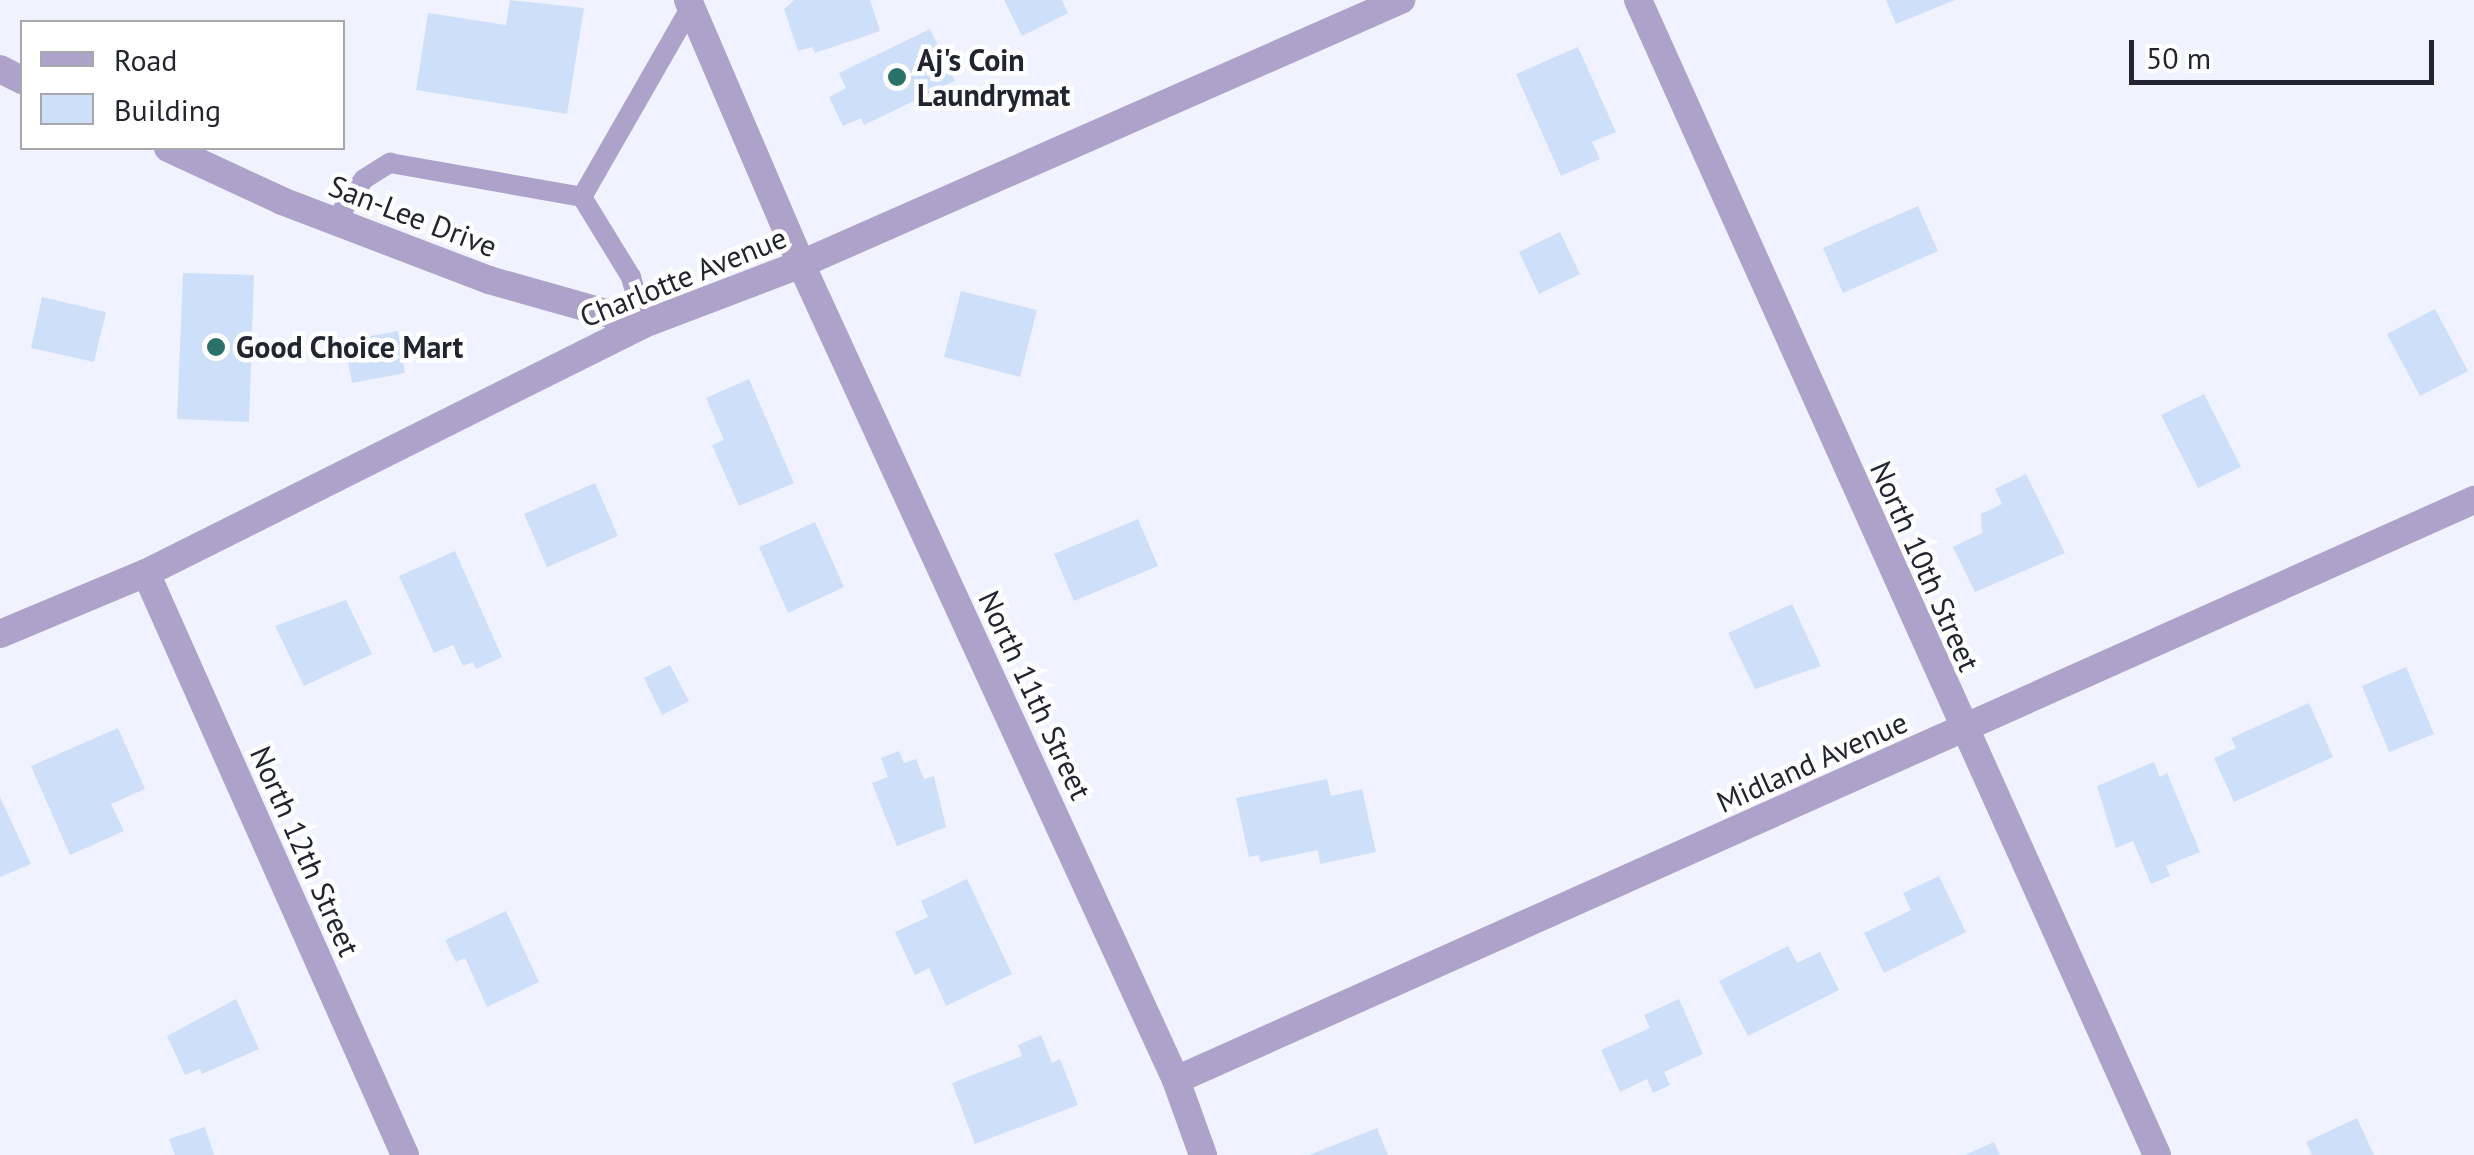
<!DOCTYPE html>
<style>
body{margin:0}
#map{position:relative;width:2474px;height:1155px;overflow:hidden;background:#f0f3ff;font-family:"PT Sans",sans-serif}
div>[style]{position:absolute}
.building>*{inset:0;background:#cedffa}
.service>*{height:20px;margin:-10px;padding:0 10px;transform-origin:10px;border-radius:10px;background:#aca2ca}
.minor>*{height:28px;margin:-14px;padding:0 14px;transform-origin:14px;border-radius:14px;background:#aca2ca}
.tertiary>*{height:28px;margin:-14px;padding:0 14px;transform-origin:14px;border-radius:14px;background:#aca2ca}
.dots>*{width:28px;height:28px;translate:-50% -50%;box-sizing:border-box;border:5px solid #fff;border-radius:50%}
span{translate:-50% -50%;white-space:nowrap;text-align:center;line-height:1.15;-webkit-text-stroke:9px #fff;paint-order:stroke}
.poi-label{font-size:30px;color:#22242f;font-weight:700}
.left{translate:0 -50%;text-align:left}
.street-label{font-size:30px;color:#22242f}
.legend{position:absolute;left:20px;top:20px;width:325px;height:130px;box-sizing:border-box;background:#fff;border:2px solid #a7a7ac;margin:0;padding:12px 18px;list-style:none;font-size:30px;color:#22242f}
.legend li{display:flex;align-items:center;gap:20px;height:50px}
.legend b{width:50px;border:2px solid #a7a7ac}
.scale{position:absolute;left:2129px;top:40px;width:305px;height:45px;box-sizing:border-box;border:5px solid #22242f;border-top:0;padding-left:12px;font-size:30px;line-height:35px;white-space:nowrap;color:#22242f;-webkit-text-stroke:8px #fff;paint-order:stroke}
</style>
<div id="map">
<div class="building">
<i style="clip-path:polygon(510px 0,584px 8px,567px 114px,416px 90px,428px 13px,506px 25px)"></i>
<i style="clip-path:polygon(794px 0,870px 0,880px 31px,815px 53px,812px 47px,798px 51px,784px 9px)"></i>
<i style="clip-path:polygon(1004px 0,1062px 0,1068px 13px,1022px 36px)"></i>
<i style="clip-path:polygon(1886px 0,1955px 0,1896px 24px)"></i>
<i style="clip-path:polygon(930px 29px,955px 81px,864px 125px,861px 118px,843px 126px,829px 97px,846px 88px,839px 73px)"></i>
<i style="clip-path:polygon(1578px 47px,1616px 132px,1592px 142px,1600px 159px,1561px 176px,1516px 74px)"></i>
<i style="clip-path:polygon(1918px 206px,1938px 251px,1843px 293px,1823px 248px)"></i>
<i style="clip-path:polygon(1560px 232px,1580px 274px,1539px 294px,1519px 252px)"></i>
<i style="clip-path:polygon(183px 273px,254px 275px,249px 422px,177px 419px)"></i>
<i style="clip-path:polygon(961px 291px,1037px 310px,1020px 377px,944px 357px)"></i>
<i style="clip-path:polygon(42px 297px,106px 312px,94px 362px,31px 348px)"></i>
<i style="clip-path:polygon(2435px 309px,2468px 371px,2420px 396px,2387px 334px)"></i>
<i style="clip-path:polygon(398px 331px,405px 373px,352px 383px,344px 341px)"></i>
<i style="clip-path:polygon(749px 379px,794px 483px,739px 506px,712px 445px,724px 440px,706px 398px)"></i>
<i style="clip-path:polygon(2204px 394px,2241px 467px,2198px 488px,2161px 415px)"></i>
<i style="clip-path:polygon(2026px 474px,2065px 553px,1975px 592px,1953px 547px,1982px 533px,1981px 514px,2002px 504px,1995px 489px)"></i>
<i style="clip-path:polygon(595px 483px,618px 536px,547px 567px,524px 514px)"></i>
<i style="clip-path:polygon(1138px 519px,1158px 566px,1074px 601px,1054px 554px)"></i>
<i style="clip-path:polygon(815px 522px,844px 587px,788px 613px,759px 547px)"></i>
<i style="clip-path:polygon(455px 551px,502px 657px,476px 669px,473px 662px,463px 666px,453px 645px,434px 653px,399px 576px)"></i>
<i style="clip-path:polygon(346px 600px,372px 654px,304px 686px,275px 626px)"></i>
<i style="clip-path:polygon(1792px 604px,1821px 666px,1755px 689px,1728px 633px)"></i>
<i style="clip-path:polygon(670px 665px,689px 701px,662px 715px,644px 678px)"></i>
<i style="clip-path:polygon(2406px 667px,2434px 734px,2389px 752px,2362px 686px)"></i>
<i style="clip-path:polygon(2309px 703px,2333px 757px,2234px 802px,2214px 758px,2236px 748px,2231px 738px)"></i>
<i style="clip-path:polygon(118px 728px,145px 789px,111px 804px,124px 831px,70px 855px,31px 766px)"></i>
<i style="clip-path:polygon(899px 751px,904px 763px,916px 759px,924px 779px,934px 776px,946px 827px,897px 846px,872px 783px,888px 777px,881px 758px)"></i>
<i style="clip-path:polygon(2154px 762px,2160px 777px,2167px 773px,2200px 852px,2166px 866px,2170px 876px,2151px 884px,2133px 841px,2116px 848px,2097px 786px)"></i>
<i style="clip-path:polygon(1327px 779px,1331px 796px,1362px 789px,1376px 852px,1320px 864px,1318px 850px,1260px 862px,1259px 855px,1249px 857px,1236px 798px)"></i>
<i style="clip-path:polygon(0 797px,31px 864px,0 877px)"></i>
<i style="clip-path:polygon(1939px 876px,1966px 932px,1884px 973px,1864px 933px,1911px 910px,1903px 893px)"></i>
<i style="clip-path:polygon(967px 879px,1012px 974px,946px 1006px,929px 968px,915px 975px,895px 932px,928px 917px,921px 901px)"></i>
<i style="clip-path:polygon(506px 911px,539px 982px,487px 1007px,465px 958px,456px 962px,445px 940px)"></i>
<i style="clip-path:polygon(1788px 946px,1797px 963px,1820px 952px,1839px 990px,1748px 1036px,1719px 981px)"></i>
<i style="clip-path:polygon(236px 999px,259px 1049px,202px 1074px,200px 1069px,185px 1075px,167px 1036px)"></i>
<i style="clip-path:polygon(1679px 999px,1703px 1054px,1664px 1072px,1670px 1085px,1653px 1093px,1647px 1079px,1620px 1092px,1601px 1050px,1650px 1028px,1644px 1015px)"></i>
<i style="clip-path:polygon(1041px 1035px,1052px 1063px,1060px 1059px,1078px 1105px,975px 1144px,952px 1083px,1022px 1056px,1018px 1045px)"></i>
<i style="clip-path:polygon(2357px 1118px,2374px 1155px,2312px 1155px,2306px 1142px)"></i>
<i style="clip-path:polygon(205px 1127px,214px 1155px,175px 1155px,169px 1139px)"></i>
<i style="clip-path:polygon(1377px 1128px,1388px 1155px,1309px 1155px)"></i>
<i style="clip-path:polygon(1994px 1142px,2000px 1155px,1965px 1155px)"></i>
</div>
<div class="service">
<i style="left:335px;top:221px;width:51px;rotate:-55.4deg"></i>
<i style="left:364px;top:179px;width:31px;rotate:-32deg"></i>
<i style="left:390px;top:163px;width:195px;rotate:10deg"></i>
<i style="left:644px;top:324px;width:49px;rotate:-105.5deg"></i>
<i style="left:631px;top:277px;width:94px;rotate:-121.5deg"></i>
<i style="left:582px;top:197px;width:219px;rotate:-60.2deg"></i>
</div>
<div class="minor">
<i style="left:688px;top:0;width:287px;rotate:66.8deg"></i>
<i style="left:1638px;top:0;width:1266px;rotate:65.8deg"></i>
<i style="left:146px;top:573px;width:637px;rotate:66.01deg"></i>
<i style="left:0;top:634px;width:158px;rotate:-22.7deg"></i>
<i style="left:146px;top:573px;width:557px;rotate:-26.57deg"></i>
<i style="left:1176px;top:1080px;width:1422px;rotate:-24.08deg"></i>
</div>
<div class="tertiary">
<i style="left:0;top:69px;width:25px;rotate:27deg"></i>
<i style="left:168px;top:148px;width:126px;rotate:24.9deg"></i>
<i style="left:282px;top:201px;width:222px;rotate:20.9deg"></i>
<i style="left:489px;top:280px;width:161px;rotate:15.8deg"></i>
<i style="left:644px;top:324px;width:168px;rotate:-20.9deg"></i>
<i style="left:801px;top:264px;width:656px;rotate:-23.75deg"></i>
<i style="left:801px;top:264px;width:898px;rotate:65.32deg"></i>
<i style="left:1176px;top:1080px;width:80px;rotate:70.2deg"></i>
</div>
<div class="dots">
<i style="left:897px;top:77px;background:#2a7168"></i>
<i style="left:216px;top:347px;background:#2a7168"></i>
</div>
<div class="poi-label">
<span class="left" style="left:917px;top:77px">Aj's Coin<br>Laundrymat</span>
<span class="left" style="left:236px;top:347px">Good Choice Mart</span>
</div>
<div class="street-label">
<span style="left:413px;top:216px;rotate:21deg">San-Lee Drive</span>
<span style="left:683px;top:277px;rotate:-22deg">Charlotte Avenue</span>
<span style="left:1925px;top:566px;rotate:66deg">North 10th Street</span>
<span style="left:1035px;top:695px;rotate:65deg">North 11th Street</span>
<span style="left:1812px;top:762px;rotate:-24deg">Midland Avenue</span>
<span style="left:305px;top:851px;rotate:66deg">North 12th Street</span>
</div>
<ul class="legend">
<li><b style="height:12px;background:#aca2ca"></b>Road</li>
<li><b style="height:28px;background:#cedffa"></b>Building</li>
</ul>
<div class="scale">50 m</div>
</div>
